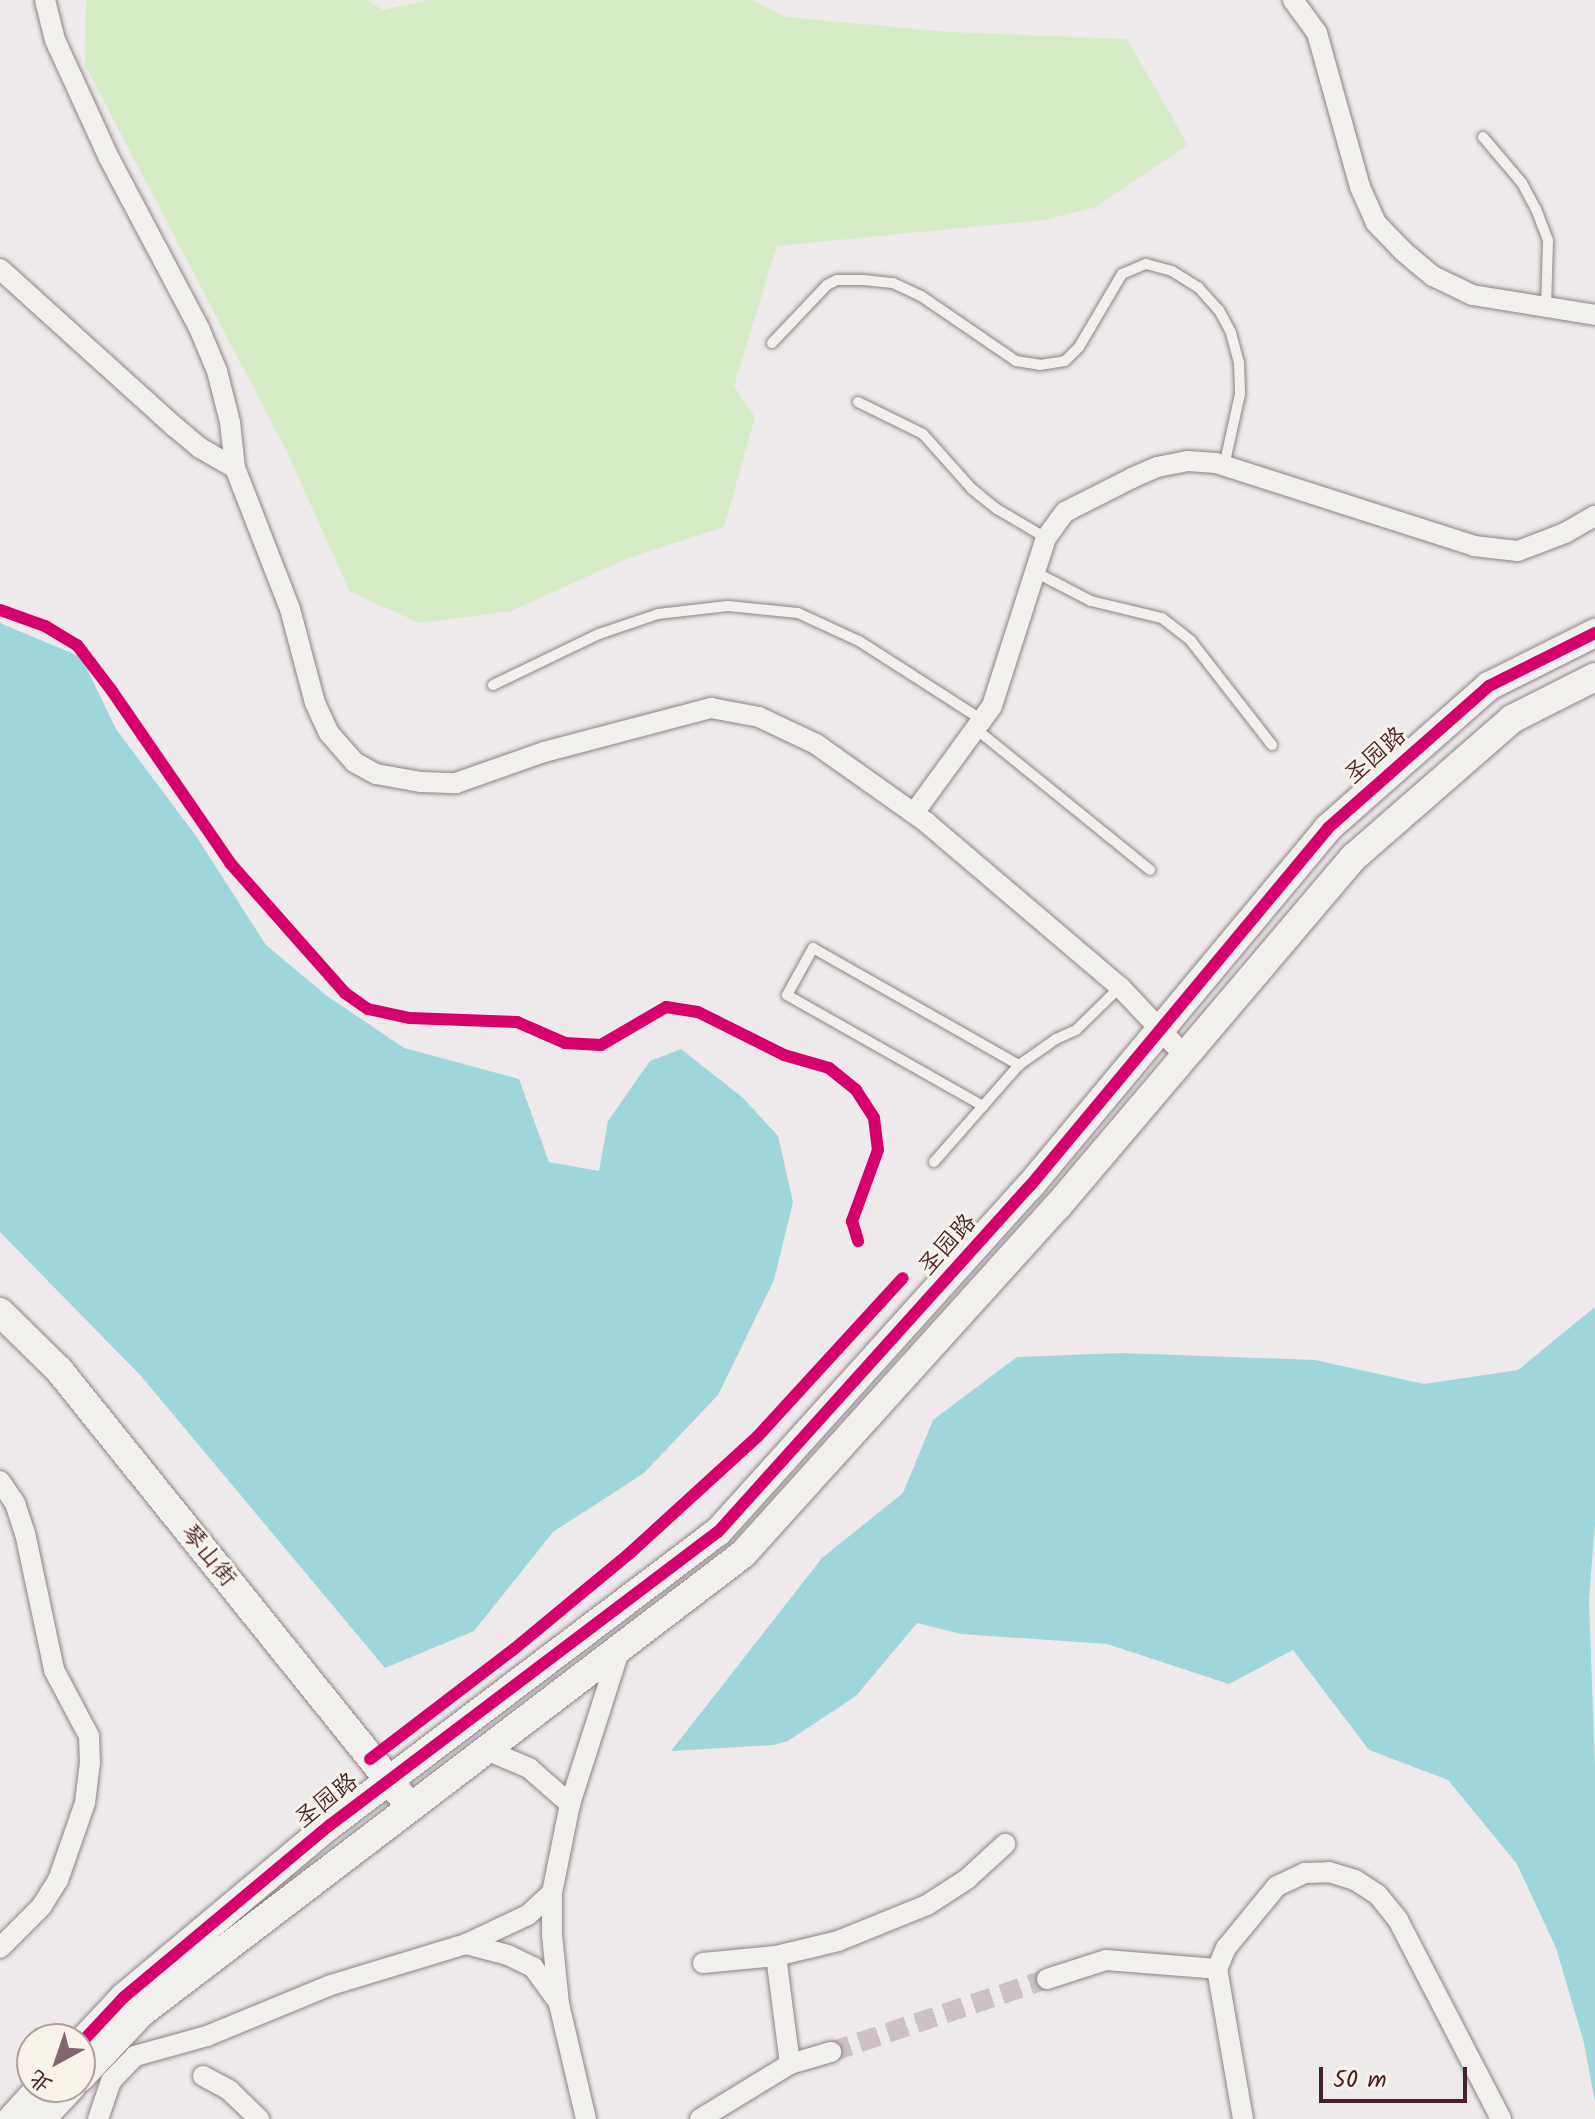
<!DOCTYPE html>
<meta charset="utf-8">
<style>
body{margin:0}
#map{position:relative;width:1595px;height:2119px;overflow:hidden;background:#eeeaeb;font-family:Kalam,"LXGW WenKai TC",sans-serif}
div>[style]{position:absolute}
.green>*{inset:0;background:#d5ecc7}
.water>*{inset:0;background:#9fd6db}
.street-tunnel>*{height:20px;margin-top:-10px;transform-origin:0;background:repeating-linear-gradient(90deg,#cdc1c5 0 20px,transparent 0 30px)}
.roads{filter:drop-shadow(0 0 2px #8c8285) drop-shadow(0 0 2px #8c8285)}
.lane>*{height:10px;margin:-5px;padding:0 5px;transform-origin:5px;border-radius:5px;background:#f1f0ed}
.street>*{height:20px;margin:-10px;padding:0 10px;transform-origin:10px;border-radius:10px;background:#f1f0ed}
.secondary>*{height:28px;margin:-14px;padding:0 14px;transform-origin:14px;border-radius:14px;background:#f1f0ed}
.cycleway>*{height:12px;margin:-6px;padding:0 6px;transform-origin:6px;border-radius:6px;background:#d6006c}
span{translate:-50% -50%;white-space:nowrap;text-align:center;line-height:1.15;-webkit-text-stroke:6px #f7f3e8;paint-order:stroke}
.street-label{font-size:24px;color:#4a1f2b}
.north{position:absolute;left:16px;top:2023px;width:80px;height:80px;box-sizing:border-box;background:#f7f3e8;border:2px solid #b29e9c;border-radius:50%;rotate:220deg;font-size:22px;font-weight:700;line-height:32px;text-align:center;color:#4a1f2b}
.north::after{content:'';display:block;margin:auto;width:28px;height:36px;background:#83666e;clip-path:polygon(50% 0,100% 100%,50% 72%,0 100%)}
.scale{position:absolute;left:1319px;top:2067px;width:148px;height:36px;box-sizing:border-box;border:4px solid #4a1f2b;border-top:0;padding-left:10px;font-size:24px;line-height:28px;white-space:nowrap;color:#4a1f2b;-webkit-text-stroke:6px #f7f3e8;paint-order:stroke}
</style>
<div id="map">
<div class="green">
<i style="clip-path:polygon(86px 0,367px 0,383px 10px,429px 0,751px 0,786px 17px,949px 32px,1127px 39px,1188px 145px,1094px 208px,1043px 220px,777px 246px,734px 386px,755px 417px,724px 527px,631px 557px,511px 611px,420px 623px,350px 592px,286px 450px,85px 65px)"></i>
</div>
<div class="water">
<i style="clip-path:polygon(0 623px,81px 657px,116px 729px,196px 836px,266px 945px,327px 996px,404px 1048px,519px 1079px,549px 1162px,599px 1171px,608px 1121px,650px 1061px,681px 1049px,743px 1098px,778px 1136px,793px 1202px,774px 1280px,718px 1395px,644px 1473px,553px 1532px,474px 1631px,385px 1668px,141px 1376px,0 1232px)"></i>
<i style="clip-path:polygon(1595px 1307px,1595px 1523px,1589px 1600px,1595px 1768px,1595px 2102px,1584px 2043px,1556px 1948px,1517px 1864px,1448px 1780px,1369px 1750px,1293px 1650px,1229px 1684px,1107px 1644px,961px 1634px,917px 1623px,856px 1696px,788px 1741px,774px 1745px,671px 1751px,822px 1558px,903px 1493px,933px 1420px,1017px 1357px,1123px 1353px,1315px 1360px,1424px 1384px,1518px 1370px)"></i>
</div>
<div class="street-tunnel">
<i style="left:831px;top:2052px;width:228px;rotate:-18.7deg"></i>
</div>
<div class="roads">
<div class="lane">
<i style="left:1483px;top:137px;width:60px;rotate:49.7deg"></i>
<i style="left:1522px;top:183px;width:30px;rotate:62deg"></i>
<i style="left:1536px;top:209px;width:34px;rotate:69deg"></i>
<i style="left:1548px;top:241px;width:66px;rotate:91.7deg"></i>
<i style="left:772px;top:343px;width:80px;rotate:-46.5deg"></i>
<i style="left:827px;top:285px;width:11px;rotate:-27deg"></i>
<i style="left:837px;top:280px;width:26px"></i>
<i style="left:863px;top:280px;width:30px;rotate:6deg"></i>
<i style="left:893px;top:283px;width:31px;rotate:25deg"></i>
<i style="left:921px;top:296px;width:115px;rotate:34.4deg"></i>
<i style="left:1016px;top:361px;width:24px;rotate:9deg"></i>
<i style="left:1040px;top:365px;width:25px;rotate:-9deg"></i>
<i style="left:1065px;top:361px;width:20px;rotate:-45deg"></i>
<i style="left:1079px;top:347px;width:85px;rotate:-59.5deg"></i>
<i style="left:1122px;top:274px;width:26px;rotate:-23deg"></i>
<i style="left:1146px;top:264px;width:27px;rotate:15deg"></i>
<i style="left:1172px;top:271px;width:31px;rotate:32deg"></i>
<i style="left:1198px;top:287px;width:31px;rotate:48deg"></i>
<i style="left:1219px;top:310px;width:26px;rotate:62deg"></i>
<i style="left:1231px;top:333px;width:31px;rotate:75deg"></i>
<i style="left:1239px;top:363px;width:31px;rotate:88deg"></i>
<i style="left:1240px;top:394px;width:74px;rotate:102.5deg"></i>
<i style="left:858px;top:402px;width:72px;rotate:26.2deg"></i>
<i style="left:923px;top:434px;width:74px;rotate:48.3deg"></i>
<i style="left:972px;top:489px;width:32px;rotate:39deg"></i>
<i style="left:997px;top:509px;width:57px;rotate:30.6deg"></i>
<i style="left:1035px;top:572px;width:63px;rotate:27.4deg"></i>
<i style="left:1091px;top:601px;width:73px;rotate:13.5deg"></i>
<i style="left:1162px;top:618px;width:37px;rotate:38deg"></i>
<i style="left:1191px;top:641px;width:132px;rotate:52.1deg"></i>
<i style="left:493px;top:685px;width:118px;rotate:-25.7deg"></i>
<i style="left:599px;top:634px;width:62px;rotate:-18.7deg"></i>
<i style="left:658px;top:614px;width:70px;rotate:-6.5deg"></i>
<i style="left:728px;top:606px;width:70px;rotate:5.7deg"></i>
<i style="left:798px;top:613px;width:67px;rotate:24.7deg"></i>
<i style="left:859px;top:641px;width:146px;rotate:32.7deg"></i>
<i style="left:976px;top:729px;width:224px;rotate:39deg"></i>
<i style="left:1019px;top:1065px;width:55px;rotate:131.3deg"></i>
<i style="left:983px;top:1106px;width:225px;rotate:-150.5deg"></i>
<i style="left:787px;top:995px;width:54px;rotate:-61deg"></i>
<i style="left:813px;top:948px;width:237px;rotate:29.6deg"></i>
<i style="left:1019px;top:1065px;width:45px;rotate:-35.1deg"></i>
<i style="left:1056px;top:1039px;width:22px;rotate:-24deg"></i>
<i style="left:1076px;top:1030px;width:62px;rotate:-44.3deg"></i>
<i style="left:934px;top:1162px;width:74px;rotate:-48.8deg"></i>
</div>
<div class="street">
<i style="left:45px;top:0;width:41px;rotate:76deg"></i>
<i style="left:55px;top:40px;width:128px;rotate:65.4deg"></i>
<i style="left:108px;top:156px;width:195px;rotate:62.1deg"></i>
<i style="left:199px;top:328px;width:47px;rotate:67.3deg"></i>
<i style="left:217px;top:371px;width:53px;rotate:75.7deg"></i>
<i style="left:230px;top:422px;width:46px;rotate:83.8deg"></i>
<i style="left:235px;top:468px;width:151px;rotate:68.7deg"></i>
<i style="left:290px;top:609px;width:97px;rotate:75.1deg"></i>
<i style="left:315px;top:703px;width:33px;rotate:65deg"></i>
<i style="left:329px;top:733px;width:38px;rotate:49deg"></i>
<i style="left:354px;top:762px;width:25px;rotate:29deg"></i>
<i style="left:376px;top:774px;width:46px;rotate:10.1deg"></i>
<i style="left:421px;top:782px;width:35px;rotate:2deg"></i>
<i style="left:456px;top:783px;width:93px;rotate:-19.4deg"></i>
<i style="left:544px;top:752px;width:173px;rotate:-14.8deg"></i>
<i style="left:711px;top:708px;width:49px;rotate:10.6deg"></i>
<i style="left:759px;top:717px;width:63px;rotate:25.3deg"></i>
<i style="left:816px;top:744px;width:135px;rotate:35.3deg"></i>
<i style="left:926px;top:822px;width:255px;rotate:40.4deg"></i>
<i style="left:1120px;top:987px;width:95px;rotate:46.7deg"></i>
<i style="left:1293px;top:0;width:41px;rotate:54deg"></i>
<i style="left:1317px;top:33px;width:160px;rotate:74.4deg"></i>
<i style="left:1360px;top:187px;width:39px;rotate:66deg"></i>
<i style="left:1376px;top:223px;width:40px;rotate:46deg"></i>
<i style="left:1404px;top:252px;width:38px;rotate:40deg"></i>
<i style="left:1433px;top:276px;width:43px;rotate:26deg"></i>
<i style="left:1472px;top:295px;width:125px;rotate:9.2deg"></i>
<i style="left:0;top:269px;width:236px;rotate:42.1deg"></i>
<i style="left:175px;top:427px;width:33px;rotate:40deg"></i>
<i style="left:200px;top:448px;width:40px;rotate:29.7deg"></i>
<i style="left:914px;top:813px;width:132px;rotate:-53.9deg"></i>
<i style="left:992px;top:706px;width:176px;rotate:-72.2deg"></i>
<i style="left:1046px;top:538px;width:32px;rotate:-54deg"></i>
<i style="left:1065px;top:512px;width:75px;rotate:-26.9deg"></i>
<i style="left:1132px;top:478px;width:27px;rotate:-24deg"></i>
<i style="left:1157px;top:467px;width:32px;rotate:-11deg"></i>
<i style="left:1188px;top:461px;width:28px;rotate:4deg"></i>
<i style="left:1216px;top:463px;width:271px;rotate:17.8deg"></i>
<i style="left:1474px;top:546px;width:44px;rotate:6.5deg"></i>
<i style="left:1518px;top:551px;width:50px;rotate:-21deg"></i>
<i style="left:1565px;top:533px;width:34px;rotate:-30deg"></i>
<i style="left:0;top:1481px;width:27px;rotate:56deg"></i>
<i style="left:15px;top:1503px;width:32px;rotate:72deg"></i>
<i style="left:25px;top:1533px;width:140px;rotate:78deg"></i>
<i style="left:54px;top:1670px;width:75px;rotate:62.1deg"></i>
<i style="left:89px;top:1736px;width:26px;rotate:88deg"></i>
<i style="left:90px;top:1762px;width:41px;rotate:97deg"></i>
<i style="left:85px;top:1803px;width:82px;rotate:109.3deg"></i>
<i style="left:58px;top:1880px;width:31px;rotate:122deg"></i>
<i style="left:42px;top:1906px;width:59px;rotate:135deg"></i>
<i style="left:484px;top:1749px;width:49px;rotate:22.9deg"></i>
<i style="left:529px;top:1768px;width:55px;rotate:41.3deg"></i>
<i style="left:466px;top:1944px;width:43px;rotate:14.7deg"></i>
<i style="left:508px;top:1955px;width:28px;rotate:26deg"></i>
<i style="left:533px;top:1967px;width:41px;rotate:54deg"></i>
<i style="left:776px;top:1956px;width:109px;rotate:82.6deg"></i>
<i style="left:703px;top:1963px;width:73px;rotate:-5.5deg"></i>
<i style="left:776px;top:1956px;width:64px;rotate:-13.6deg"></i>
<i style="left:838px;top:1941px;width:96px;rotate:-22deg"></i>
<i style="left:927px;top:1905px;width:48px;rotate:-33deg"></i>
<i style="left:967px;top:1879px;width:52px;rotate:-42.6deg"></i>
<i style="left:1047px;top:1979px;width:62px;rotate:-17.9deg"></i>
<i style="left:1106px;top:1960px;width:111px;rotate:4.6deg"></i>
<i style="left:203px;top:2076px;width:30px;rotate:28deg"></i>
<i style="left:229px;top:2090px;width:42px;rotate:44deg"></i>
<i style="left:98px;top:2119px;width:40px;rotate:-71.1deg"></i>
<i style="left:111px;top:2081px;width:35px;rotate:-46deg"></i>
<i style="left:135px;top:2056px;width:75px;rotate:-15.5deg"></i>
<i style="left:207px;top:2036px;width:134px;rotate:-22.4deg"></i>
<i style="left:331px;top:1985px;width:141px;rotate:-16.9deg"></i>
<i style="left:466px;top:1944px;width:68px;rotate:-25.1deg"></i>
<i style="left:528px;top:1915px;width:33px;rotate:-43deg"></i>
<i style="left:586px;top:2119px;width:118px;rotate:-103.2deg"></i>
<i style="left:559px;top:2004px;width:69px;rotate:-95.8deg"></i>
<i style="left:552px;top:1935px;width:42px;rotate:-90deg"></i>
<i style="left:552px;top:1893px;width:91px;rotate:-78.6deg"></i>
<i style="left:570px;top:1804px;width:164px;rotate:-72.2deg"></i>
<i style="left:700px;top:2119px;width:105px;rotate:-31.4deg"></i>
<i style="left:790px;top:2064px;width:43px;rotate:-16.3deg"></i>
<i style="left:1243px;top:2119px;width:152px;rotate:-99.8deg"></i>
<i style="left:1217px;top:1969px;width:23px;rotate:-67deg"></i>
<i style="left:1226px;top:1948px;width:80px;rotate:-50.6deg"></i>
<i style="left:1277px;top:1886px;width:31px;rotate:-25deg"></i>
<i style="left:1305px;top:1873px;width:24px;rotate:-2deg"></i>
<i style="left:1329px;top:1872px;width:27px;rotate:17deg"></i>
<i style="left:1355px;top:1880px;width:27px;rotate:33deg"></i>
<i style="left:1378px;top:1895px;width:32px;rotate:51deg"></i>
<i style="left:1398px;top:1920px;width:224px;rotate:62.6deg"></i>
</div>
<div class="secondary">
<i style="left:0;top:1312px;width:83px;rotate:44.5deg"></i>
<i style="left:59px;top:1370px;width:544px;rotate:51.19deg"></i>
<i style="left:80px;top:2044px;width:64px;rotate:-46.9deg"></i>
<i style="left:124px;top:1997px;width:268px;rotate:-39.9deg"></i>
<i style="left:330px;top:1825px;width:486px;rotate:-37.1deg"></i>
<i style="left:718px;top:1532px;width:466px;rotate:-48deg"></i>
<i style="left:1030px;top:1186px;width:466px;rotate:-50.2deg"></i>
<i style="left:1328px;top:828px;width:215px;rotate:-41.4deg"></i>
<i style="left:1489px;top:686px;width:119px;rotate:-26.6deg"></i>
<i style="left:80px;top:2078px;width:89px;rotate:-46.8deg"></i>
<i style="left:141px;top:2013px;width:757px;rotate:-37.32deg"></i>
<i style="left:743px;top:1554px;width:468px;rotate:-47.9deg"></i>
<i style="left:1057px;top:1207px;width:459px;rotate:-49.7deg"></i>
<i style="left:1354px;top:857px;width:210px;rotate:-41.1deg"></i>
<i style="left:1512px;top:719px;width:93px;rotate:-26.8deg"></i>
<i style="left:12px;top:2119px;width:43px;rotate:-47.8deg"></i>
<i style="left:41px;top:2119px;width:44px;rotate:-46.8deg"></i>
</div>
</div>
<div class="cycleway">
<i style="left:0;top:610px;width:48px;rotate:19.6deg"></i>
<i style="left:45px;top:626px;width:37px;rotate:31deg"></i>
<i style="left:77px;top:645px;width:58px;rotate:52.7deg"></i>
<i style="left:112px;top:691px;width:209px;rotate:55.5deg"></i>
<i style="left:230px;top:863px;width:174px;rotate:48.5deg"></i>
<i style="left:345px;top:993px;width:28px;rotate:35deg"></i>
<i style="left:368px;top:1009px;width:43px;rotate:12.1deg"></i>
<i style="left:410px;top:1018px;width:107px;rotate:2.1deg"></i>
<i style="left:517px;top:1022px;width:52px;rotate:23.6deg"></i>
<i style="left:565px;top:1043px;width:36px;rotate:3deg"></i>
<i style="left:601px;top:1045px;width:75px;rotate:-30.3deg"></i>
<i style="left:666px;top:1007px;width:32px;rotate:9deg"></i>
<i style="left:698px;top:1012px;width:96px;rotate:26.6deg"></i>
<i style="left:784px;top:1055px;width:47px;rotate:16.1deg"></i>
<i style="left:829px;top:1068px;width:35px;rotate:39deg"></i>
<i style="left:856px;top:1090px;width:33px;rotate:57deg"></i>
<i style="left:874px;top:1118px;width:32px;rotate:83deg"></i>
<i style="left:878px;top:1150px;width:76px;rotate:110.1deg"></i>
<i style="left:852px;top:1221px;width:21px;rotate:73deg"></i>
<i style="left:370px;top:1759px;width:181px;rotate:-37.4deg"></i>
<i style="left:514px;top:1649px;width:151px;rotate:-39.6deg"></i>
<i style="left:630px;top:1553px;width:173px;rotate:-42.4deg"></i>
<i style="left:758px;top:1436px;width:214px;rotate:-47.5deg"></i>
<i style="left:80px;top:2044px;width:64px;rotate:-46.9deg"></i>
<i style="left:124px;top:1997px;width:268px;rotate:-39.9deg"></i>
<i style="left:330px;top:1825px;width:486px;rotate:-37.1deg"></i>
<i style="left:718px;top:1532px;width:466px;rotate:-48deg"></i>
<i style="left:1030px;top:1186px;width:466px;rotate:-50.2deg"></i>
<i style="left:1328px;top:828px;width:215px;rotate:-41.4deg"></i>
<i style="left:1489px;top:686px;width:119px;rotate:-26.6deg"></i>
</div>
<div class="street-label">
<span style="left:1376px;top:756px;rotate:-41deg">圣园路</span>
<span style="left:948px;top:1245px;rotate:-48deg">圣园路</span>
<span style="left:208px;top:1556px;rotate:51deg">琴山街</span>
<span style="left:327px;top:1801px;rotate:-38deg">圣园路</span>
</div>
<div class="north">北</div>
<div class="scale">50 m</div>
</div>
